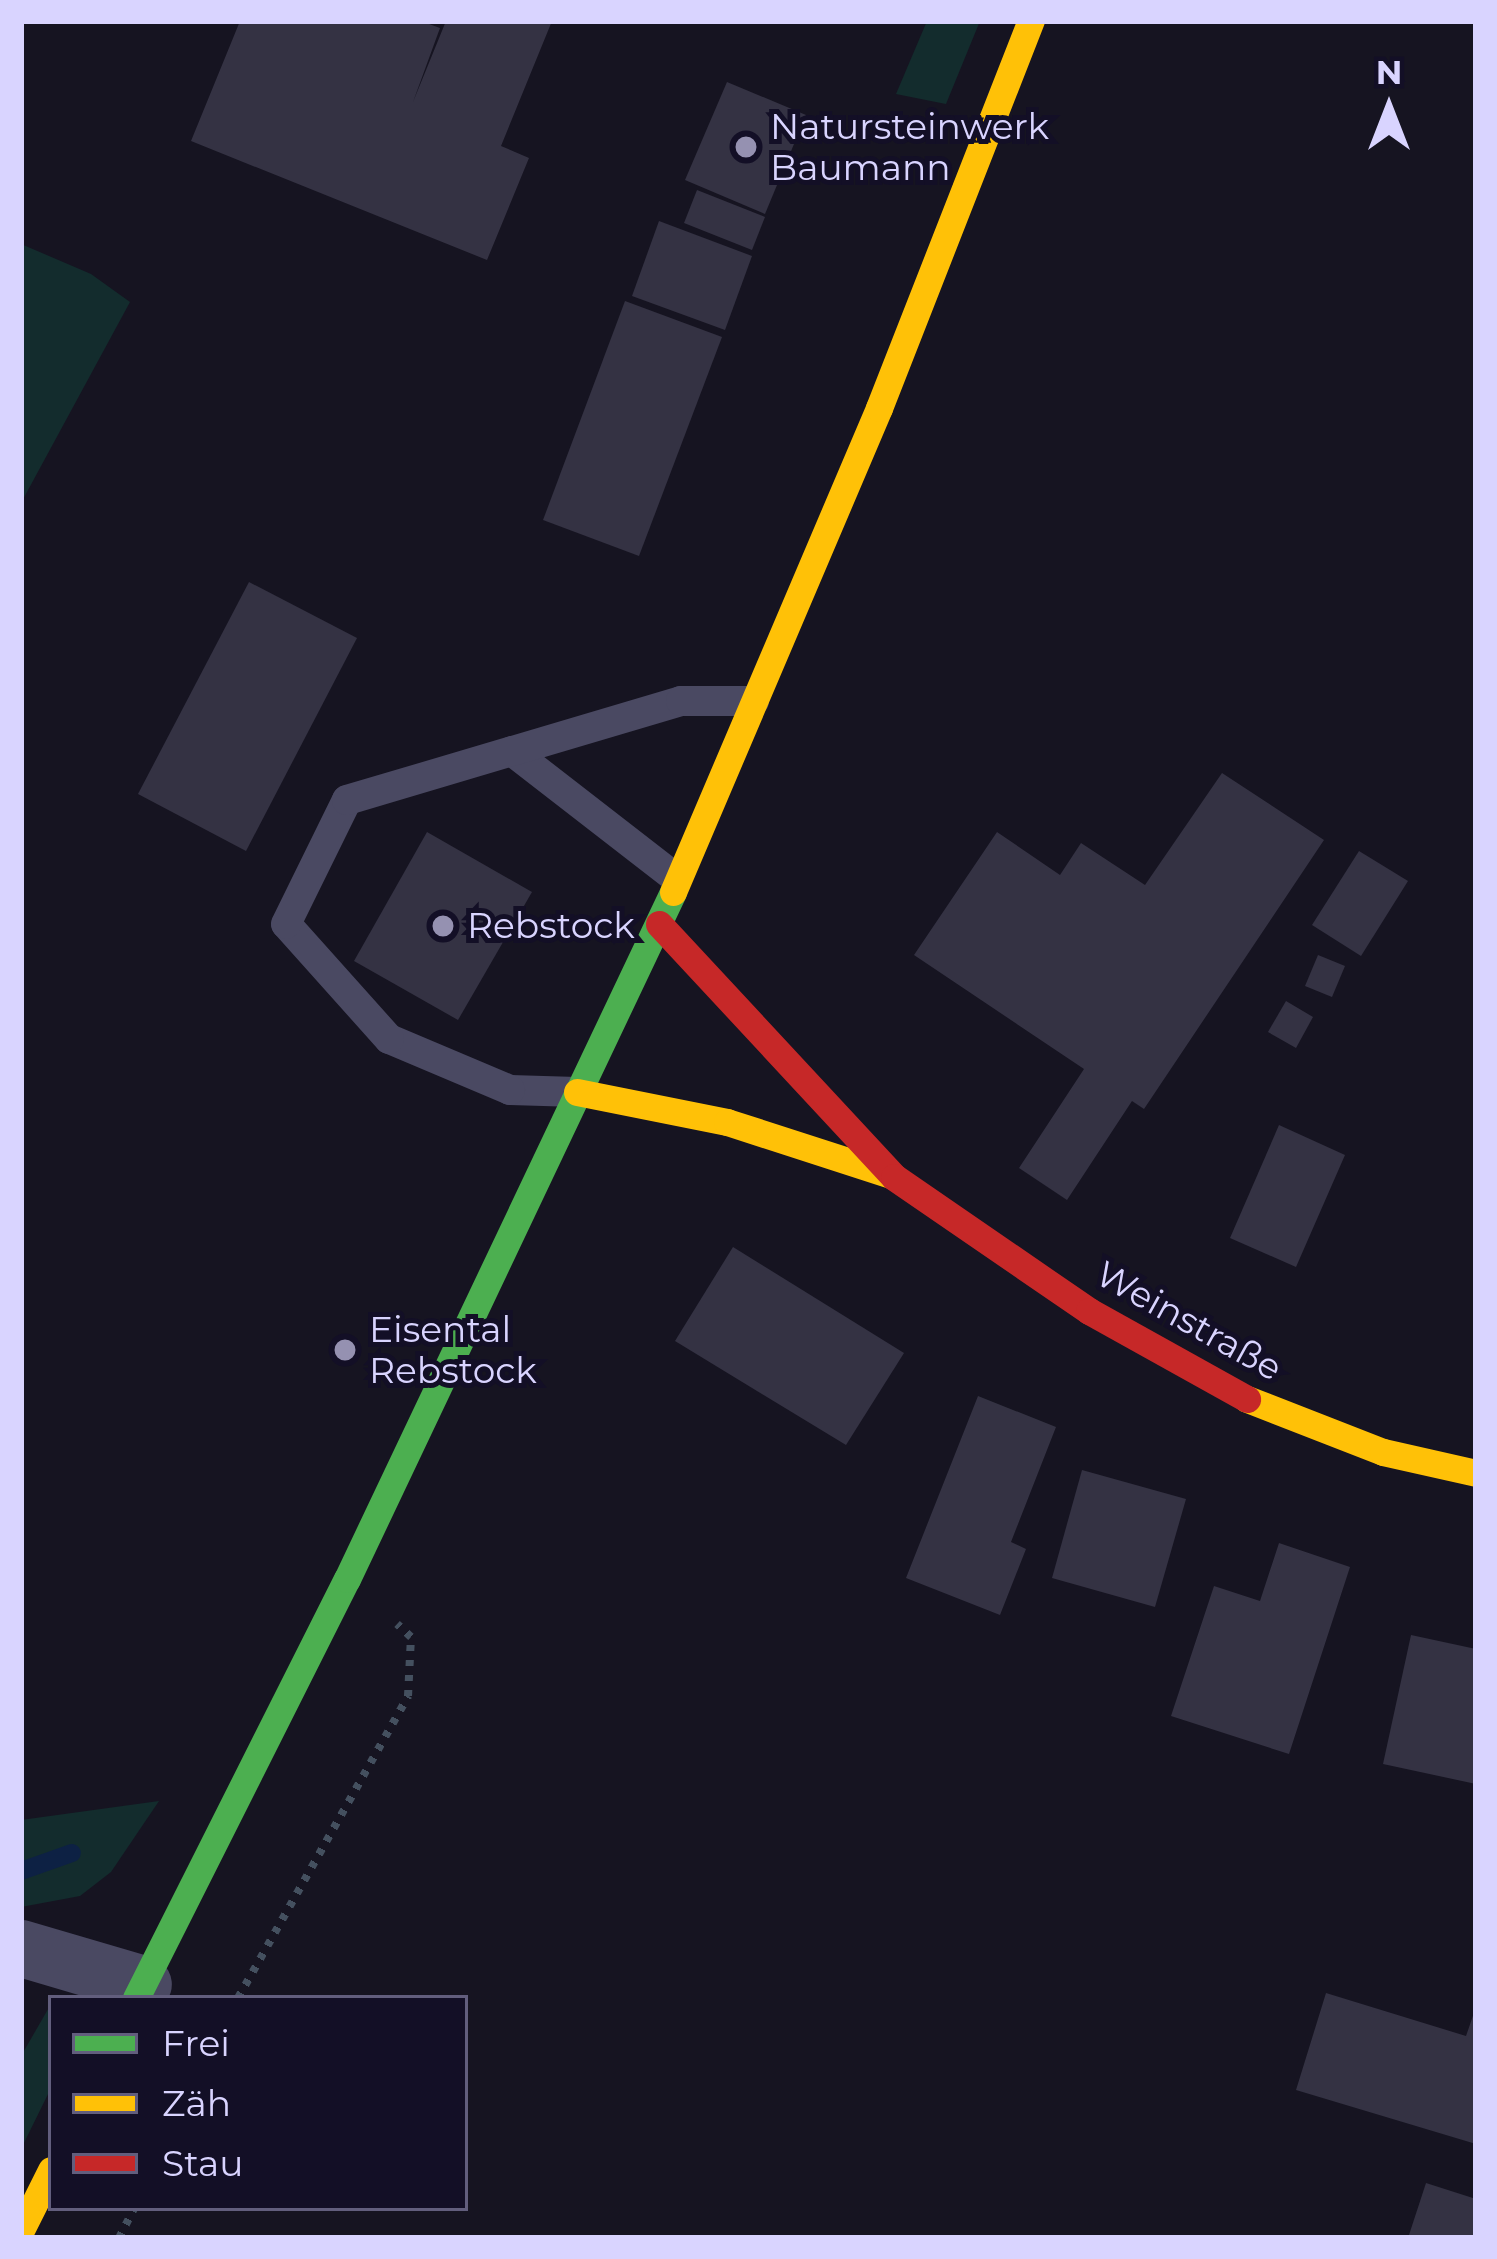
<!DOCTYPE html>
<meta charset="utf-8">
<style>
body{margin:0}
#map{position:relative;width:1497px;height:2259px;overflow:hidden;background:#161421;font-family:Montserrat,sans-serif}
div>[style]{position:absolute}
.green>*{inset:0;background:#132c2d}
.stream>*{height:18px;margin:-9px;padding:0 9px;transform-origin:9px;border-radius:9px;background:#0d2144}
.building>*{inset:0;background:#343243}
.path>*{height:8px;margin-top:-4px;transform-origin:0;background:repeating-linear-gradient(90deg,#44505f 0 6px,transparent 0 15px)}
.lane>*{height:30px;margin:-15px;padding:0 15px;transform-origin:15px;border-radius:15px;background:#4a4962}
.street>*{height:57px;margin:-28.5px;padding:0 28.5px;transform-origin:28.5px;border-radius:28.5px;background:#4a4962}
.fast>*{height:27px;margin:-13.5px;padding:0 13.5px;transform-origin:13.5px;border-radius:13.5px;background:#4caf50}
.slow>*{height:27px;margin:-13.5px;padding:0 13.5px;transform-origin:13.5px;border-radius:13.5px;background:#ffc107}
.jam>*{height:27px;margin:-13.5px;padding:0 13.5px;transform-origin:13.5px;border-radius:13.5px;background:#c62828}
.dots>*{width:33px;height:33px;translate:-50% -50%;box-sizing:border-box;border:6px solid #130f26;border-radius:50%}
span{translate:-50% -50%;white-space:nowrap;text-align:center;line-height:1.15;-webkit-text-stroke:10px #130f26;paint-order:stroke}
.poi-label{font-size:36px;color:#d9d4ff}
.left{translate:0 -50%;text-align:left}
.street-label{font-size:36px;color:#d9d4ff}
.frame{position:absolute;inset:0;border:24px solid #d9d4ff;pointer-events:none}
.legend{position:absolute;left:48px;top:1995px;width:420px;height:216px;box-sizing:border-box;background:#130f26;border:3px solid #625e7d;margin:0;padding:15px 21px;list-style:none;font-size:36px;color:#d9d4ff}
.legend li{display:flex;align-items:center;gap:24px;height:60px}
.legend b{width:60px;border:3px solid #625e7d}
.north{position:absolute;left:1329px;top:48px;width:120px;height:120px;-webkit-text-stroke:9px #130f26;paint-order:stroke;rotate:0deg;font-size:33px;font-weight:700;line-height:48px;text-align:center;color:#d9d4ff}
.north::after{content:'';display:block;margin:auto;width:42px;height:54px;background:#d9d4ff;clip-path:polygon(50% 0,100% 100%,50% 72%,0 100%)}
</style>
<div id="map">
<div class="green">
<i style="clip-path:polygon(927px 21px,980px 21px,946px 104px,896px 94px)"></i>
<i style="clip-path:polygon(21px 244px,91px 274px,130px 302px,21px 503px)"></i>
<i style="clip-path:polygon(159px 1801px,111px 1872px,80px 1896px,21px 1907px,21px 1820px)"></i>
<i style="clip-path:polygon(51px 2004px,51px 2088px,21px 2149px,21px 2056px)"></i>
</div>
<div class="stream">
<i style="left:21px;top:1871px;width:54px;rotate:-19.4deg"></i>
</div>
<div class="building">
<i style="clip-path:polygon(240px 21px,421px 21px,440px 28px,413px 102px,446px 21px,552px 21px,501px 146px,529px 158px,487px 260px,191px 141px)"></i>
<i style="clip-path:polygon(727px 82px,806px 115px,765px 214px,685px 180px)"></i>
<i style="clip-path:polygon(697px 190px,765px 217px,752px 250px,684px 223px)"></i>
<i style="clip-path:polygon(659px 221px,752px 256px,725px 330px,632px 296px)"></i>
<i style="clip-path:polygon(625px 301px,722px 337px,639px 556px,543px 520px)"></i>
<i style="clip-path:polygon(249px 582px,357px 638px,246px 851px,138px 794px)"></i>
<i style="clip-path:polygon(1222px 773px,1324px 840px,1144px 1109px,1132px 1101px,1067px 1200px,1019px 1168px,1084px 1069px,914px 955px,997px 832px,1060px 875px,1081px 843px,1145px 885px)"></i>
<i style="clip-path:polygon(427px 832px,532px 892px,458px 1020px,354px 961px)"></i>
<i style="clip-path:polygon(1359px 851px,1408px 881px,1361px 956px,1312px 925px)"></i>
<i style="clip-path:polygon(1318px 955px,1345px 966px,1332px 997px,1305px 986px)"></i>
<i style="clip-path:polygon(1286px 1001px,1313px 1017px,1296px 1048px,1268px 1032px)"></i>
<i style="clip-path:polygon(1279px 1125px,1345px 1155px,1296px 1267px,1230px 1238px)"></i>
<i style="clip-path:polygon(733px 1247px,904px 1353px,846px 1445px,675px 1341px)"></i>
<i style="clip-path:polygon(978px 1396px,1056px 1427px,1011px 1542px,1026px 1549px,1000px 1615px,906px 1578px)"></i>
<i style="clip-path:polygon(1082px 1470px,1186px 1499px,1155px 1607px,1052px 1578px)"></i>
<i style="clip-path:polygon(1279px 1543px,1350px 1567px,1289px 1754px,1171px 1716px,1214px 1586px,1260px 1601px)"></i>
<i style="clip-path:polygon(1411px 1635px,1476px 1649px,1476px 1784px,1383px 1764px)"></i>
<i style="clip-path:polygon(1326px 1993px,1466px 2036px,1476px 2007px,1476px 2144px,1296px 2090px)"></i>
<i style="clip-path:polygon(1426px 2183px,1476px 2199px,1476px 2238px,1408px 2238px)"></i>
</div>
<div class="path">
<i style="left:238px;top:1998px;width:347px;rotate:-60.6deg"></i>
<i style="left:408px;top:1696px;width:59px;rotate:-87.1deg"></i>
<i style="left:411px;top:1637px;width:19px;rotate:-137deg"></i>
<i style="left:119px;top:2238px;width:34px;rotate:-63deg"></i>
</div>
<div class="lane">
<i style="left:512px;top:751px;width:207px;rotate:37.8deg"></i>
<i style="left:577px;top:1092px;width:67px;rotate:-178.3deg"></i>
<i style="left:510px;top:1090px;width:131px;rotate:-157.1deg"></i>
<i style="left:389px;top:1039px;width:154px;rotate:-131.8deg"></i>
<i style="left:286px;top:924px;width:138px;rotate:-63.8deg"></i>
<i style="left:347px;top:800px;width:348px;rotate:-16.5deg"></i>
<i style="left:681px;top:701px;width:73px"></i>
</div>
<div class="street">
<i style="left:21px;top:1948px;width:127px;rotate:16.4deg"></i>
</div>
<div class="fast">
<i style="left:136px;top:1998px;width:469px;rotate:-63.3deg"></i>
<i style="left:347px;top:1579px;width:760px;rotate:-64.61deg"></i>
</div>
<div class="slow">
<i style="left:673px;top:892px;width:526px;rotate:-66.94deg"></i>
<i style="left:879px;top:408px;width:416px;rotate:-68.6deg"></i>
<i style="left:577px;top:1092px;width:153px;rotate:11.3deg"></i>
<i style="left:727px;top:1122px;width:172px;rotate:17.9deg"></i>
<i style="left:1247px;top:1399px;width:146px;rotate:21.3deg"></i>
<i style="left:1383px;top:1452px;width:95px;rotate:12.7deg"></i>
<i style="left:21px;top:2230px;width:67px;rotate:-63.4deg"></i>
</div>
<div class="jam">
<i style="left:659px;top:924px;width:345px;rotate:47.1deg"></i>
<i style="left:894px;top:1177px;width:237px;rotate:34.5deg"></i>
<i style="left:1089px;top:1311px;width:181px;rotate:29.1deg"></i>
</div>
<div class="dots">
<i style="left:746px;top:147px;background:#9591b1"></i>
<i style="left:443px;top:926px;background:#9591b1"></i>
<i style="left:345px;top:1350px;background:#9591b1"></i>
</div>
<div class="poi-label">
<span class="left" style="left:770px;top:147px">Natursteinwerk<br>Baumann</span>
<span class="left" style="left:467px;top:926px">Rebstock</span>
<span class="left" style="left:369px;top:1350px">Eisental<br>Rebstock</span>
</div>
<div class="street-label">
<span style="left:1189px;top:1321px;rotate:29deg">Weinstraße</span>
</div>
<div class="frame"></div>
<ul class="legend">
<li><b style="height:15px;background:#4caf50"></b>Frei</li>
<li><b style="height:15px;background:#ffc107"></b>Zäh</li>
<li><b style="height:15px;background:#c62828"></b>Stau</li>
</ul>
<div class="north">N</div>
</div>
